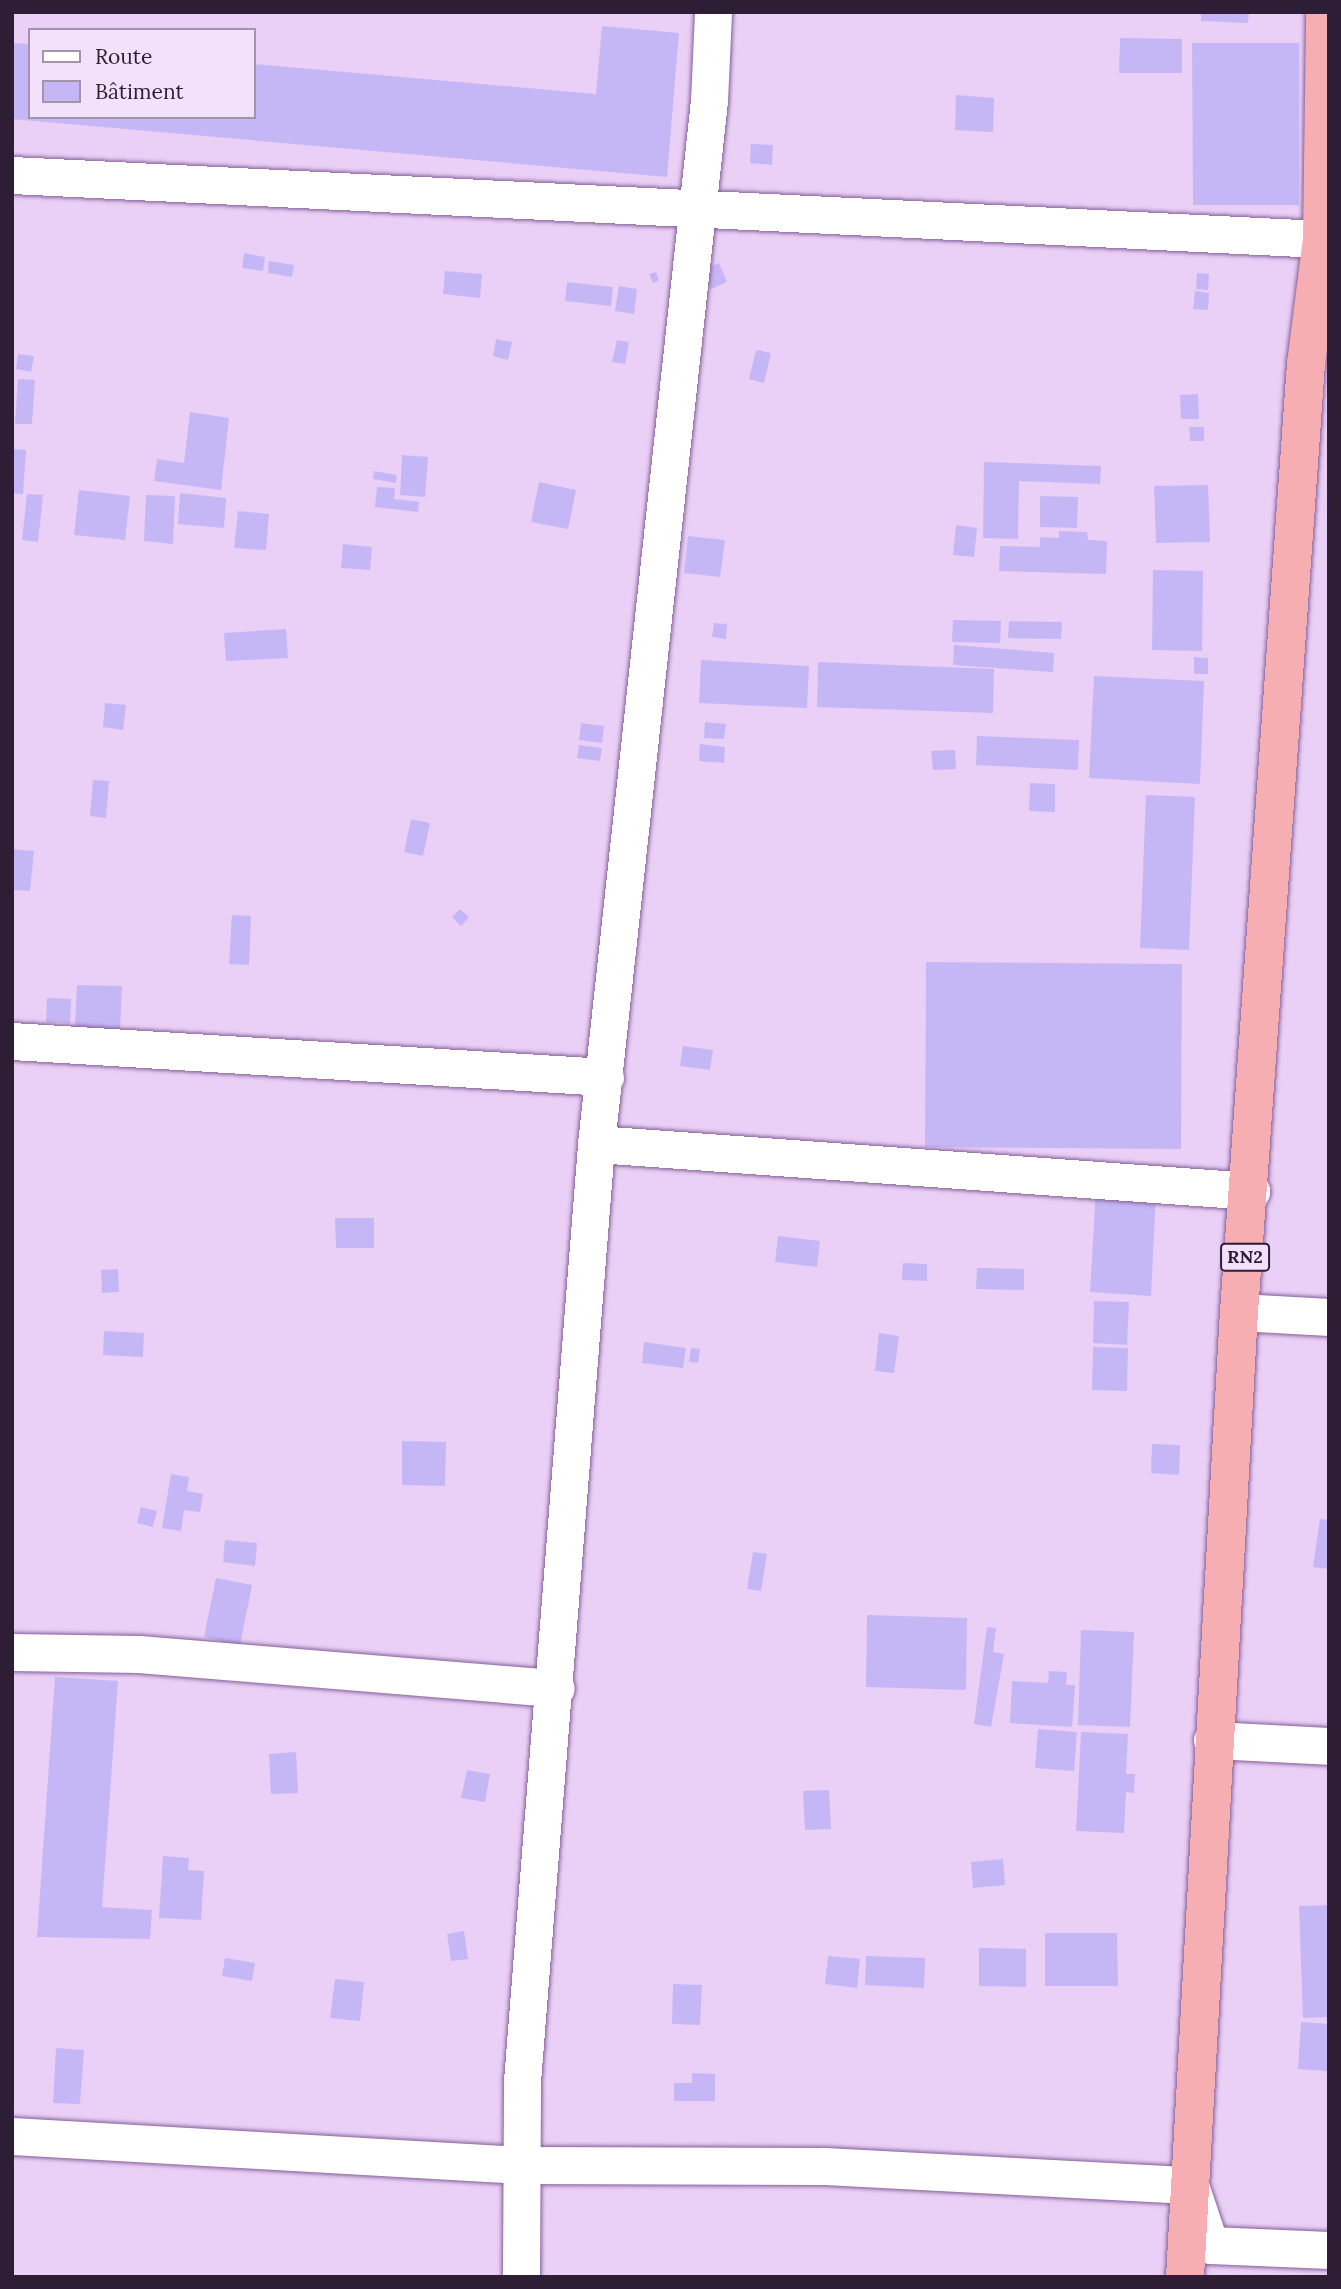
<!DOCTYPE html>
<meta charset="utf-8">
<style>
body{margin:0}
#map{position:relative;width:1341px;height:2289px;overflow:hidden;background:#ead0f7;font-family:Lora,serif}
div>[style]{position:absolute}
.building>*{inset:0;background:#c5b7f6}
.roads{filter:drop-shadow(0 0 2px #855e98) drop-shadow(0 0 2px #855e98)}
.street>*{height:37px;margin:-18.5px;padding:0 18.5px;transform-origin:18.5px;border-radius:18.5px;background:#fff}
.highway>*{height:38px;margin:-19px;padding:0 19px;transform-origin:19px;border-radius:19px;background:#f6aeb3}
span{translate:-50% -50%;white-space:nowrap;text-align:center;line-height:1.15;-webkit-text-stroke:6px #f3e1fb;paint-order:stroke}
.shield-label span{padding:2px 5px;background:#f3e1fb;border:2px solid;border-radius:5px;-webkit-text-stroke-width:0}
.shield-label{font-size:18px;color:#2d1d35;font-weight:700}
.frame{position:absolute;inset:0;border:14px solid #2d1d35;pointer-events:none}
.legend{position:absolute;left:28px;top:28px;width:228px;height:91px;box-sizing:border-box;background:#f3e1fb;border:2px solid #a493ac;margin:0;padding:9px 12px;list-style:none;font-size:21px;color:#2d1d35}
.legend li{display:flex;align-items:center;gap:14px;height:35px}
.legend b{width:35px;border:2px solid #a493ac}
</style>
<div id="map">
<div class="building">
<i style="clip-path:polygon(1201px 12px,1249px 12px,1248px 23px,1201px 21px)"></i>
<i style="clip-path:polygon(602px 26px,679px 33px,667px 177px,12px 119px,12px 43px,30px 44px,30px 117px,254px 117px,254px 64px,596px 94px)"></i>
<i style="clip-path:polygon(1120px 38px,1182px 39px,1182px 73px,1119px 73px)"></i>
<i style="clip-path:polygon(1192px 43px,1299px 43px,1299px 205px,1193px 205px)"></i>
<i style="clip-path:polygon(956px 95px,994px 98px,993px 132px,955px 130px)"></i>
<i style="clip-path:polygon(751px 144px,773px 145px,772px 165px,750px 163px)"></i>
<i style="clip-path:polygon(244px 253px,265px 257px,263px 271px,242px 268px)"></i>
<i style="clip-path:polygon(269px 261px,294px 265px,292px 277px,268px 273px)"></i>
<i style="clip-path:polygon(719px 263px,727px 282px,711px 289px,703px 270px)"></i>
<i style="clip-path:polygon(445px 271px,482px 274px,480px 298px,443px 294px)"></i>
<i style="clip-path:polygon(656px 272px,659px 280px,653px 283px,649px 274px)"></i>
<i style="clip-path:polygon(1197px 273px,1209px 274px,1208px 290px,1196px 289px)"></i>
<i style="clip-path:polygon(567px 282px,613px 287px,611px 306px,565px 301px)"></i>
<i style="clip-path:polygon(619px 286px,637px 289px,634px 314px,615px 311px)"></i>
<i style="clip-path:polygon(1195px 291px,1209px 293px,1208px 310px,1193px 309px)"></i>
<i style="clip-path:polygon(496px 339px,512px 342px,508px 360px,493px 356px)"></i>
<i style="clip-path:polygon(617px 340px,629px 342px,625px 364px,612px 362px)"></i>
<i style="clip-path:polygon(756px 350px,771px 353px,764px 383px,749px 379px)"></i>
<i style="clip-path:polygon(18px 354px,34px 356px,31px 372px,16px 369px)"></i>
<i style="clip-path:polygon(18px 379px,35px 380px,32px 424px,15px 424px)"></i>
<i style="clip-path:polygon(1198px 394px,1199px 419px,1181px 419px,1180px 395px)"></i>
<i style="clip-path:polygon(190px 412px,229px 418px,221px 490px,154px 481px,157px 459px,184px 463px)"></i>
<i style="clip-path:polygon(1189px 427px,1204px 427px,1204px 441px,1190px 441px)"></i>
<i style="clip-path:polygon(12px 449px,26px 450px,23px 494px,12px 493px)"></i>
<i style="clip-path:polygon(402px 455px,428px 457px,425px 497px,400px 495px)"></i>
<i style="clip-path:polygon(984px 462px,1101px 466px,1100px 484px,1019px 481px,1018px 539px,983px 538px)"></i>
<i style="clip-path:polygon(374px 471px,397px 475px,396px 483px,373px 479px)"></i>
<i style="clip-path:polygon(539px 482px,576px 490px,568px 529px,531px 522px)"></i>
<i style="clip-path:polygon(1208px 485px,1210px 542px,1156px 543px,1154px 486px)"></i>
<i style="clip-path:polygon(377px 487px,395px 488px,394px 499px,419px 502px,418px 512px,375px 507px)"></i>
<i style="clip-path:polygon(79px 490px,130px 496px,125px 540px,74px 535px)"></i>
<i style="clip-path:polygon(180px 493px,226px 498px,224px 528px,178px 524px)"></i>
<i style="clip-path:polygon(27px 494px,43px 495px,38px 542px,22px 540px)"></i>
<i style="clip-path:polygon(146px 495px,175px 496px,173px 544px,144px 541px)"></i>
<i style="clip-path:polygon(1040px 496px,1078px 497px,1077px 528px,1040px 527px)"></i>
<i style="clip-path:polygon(238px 511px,269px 514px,266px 550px,234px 548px)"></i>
<i style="clip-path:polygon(956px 525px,977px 528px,974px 557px,953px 555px)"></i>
<i style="clip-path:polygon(1059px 531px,1087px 532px,1088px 540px,1107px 541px,1106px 574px,999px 571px,1000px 546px,1040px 547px,1040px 537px,1059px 538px)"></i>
<i style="clip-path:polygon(688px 536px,725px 540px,720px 577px,684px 573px)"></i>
<i style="clip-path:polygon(343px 544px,372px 547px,370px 570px,341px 568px)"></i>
<i style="clip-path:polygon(1153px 570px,1203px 571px,1202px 651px,1152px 650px)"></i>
<i style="clip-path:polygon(953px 620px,1001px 621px,1000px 643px,952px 642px)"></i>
<i style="clip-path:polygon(1009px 621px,1062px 622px,1061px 639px,1008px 638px)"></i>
<i style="clip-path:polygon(714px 623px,727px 624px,726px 639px,712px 637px)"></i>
<i style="clip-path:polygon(286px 629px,288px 658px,226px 661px,224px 633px)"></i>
<i style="clip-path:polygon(954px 645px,1054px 653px,1053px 672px,953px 665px)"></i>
<i style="clip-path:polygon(1194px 657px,1208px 658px,1208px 674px,1194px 674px)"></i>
<i style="clip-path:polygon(701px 660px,809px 666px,807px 708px,699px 703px)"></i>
<i style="clip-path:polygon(818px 662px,994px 669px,993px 713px,817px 707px)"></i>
<i style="clip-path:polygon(1094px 676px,1204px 681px,1200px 784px,1089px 778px)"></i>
<i style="clip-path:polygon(105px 703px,126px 705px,123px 730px,103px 727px)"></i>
<i style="clip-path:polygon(705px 722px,726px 724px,724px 739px,704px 738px)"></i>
<i style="clip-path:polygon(581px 723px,604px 726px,602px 743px,579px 740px)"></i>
<i style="clip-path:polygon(977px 736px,1079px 740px,1078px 770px,976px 765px)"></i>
<i style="clip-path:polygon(700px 744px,725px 747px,724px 763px,699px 761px)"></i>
<i style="clip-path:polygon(579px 745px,602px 748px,600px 761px,577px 758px)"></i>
<i style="clip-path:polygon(955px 750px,956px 769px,933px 770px,931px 751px)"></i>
<i style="clip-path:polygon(93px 780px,109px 781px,106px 818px,90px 816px)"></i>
<i style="clip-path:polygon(1030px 783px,1055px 784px,1055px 812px,1029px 811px)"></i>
<i style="clip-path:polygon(1146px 795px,1195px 797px,1189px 950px,1140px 948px)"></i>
<i style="clip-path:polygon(411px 819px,430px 823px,423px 856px,404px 852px)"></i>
<i style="clip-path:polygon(12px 849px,34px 851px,30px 891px,12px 890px)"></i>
<i style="clip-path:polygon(460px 909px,469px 917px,461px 926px,452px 917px)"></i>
<i style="clip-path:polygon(232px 915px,251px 916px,249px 965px,229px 964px)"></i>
<i style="clip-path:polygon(926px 962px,1182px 964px,1181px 1149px,925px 1147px)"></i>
<i style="clip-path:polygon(77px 985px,122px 986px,120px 1029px,75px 1028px)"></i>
<i style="clip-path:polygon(47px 998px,71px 999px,70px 1023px,46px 1022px)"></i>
<i style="clip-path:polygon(683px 1046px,713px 1050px,710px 1070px,680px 1066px)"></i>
<i style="clip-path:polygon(1096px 1189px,1156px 1193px,1151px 1296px,1090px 1292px)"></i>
<i style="clip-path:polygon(335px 1218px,374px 1218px,374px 1248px,336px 1248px)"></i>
<i style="clip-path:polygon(778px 1236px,820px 1241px,817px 1267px,775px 1262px)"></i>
<i style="clip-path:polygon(903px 1263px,927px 1264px,927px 1281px,902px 1280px)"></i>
<i style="clip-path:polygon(977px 1268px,1024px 1269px,1024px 1290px,976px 1289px)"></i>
<i style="clip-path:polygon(118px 1269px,119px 1292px,102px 1293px,101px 1270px)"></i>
<i style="clip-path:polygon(1094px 1301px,1129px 1302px,1127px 1345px,1093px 1343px)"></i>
<i style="clip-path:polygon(104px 1331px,144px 1333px,143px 1357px,103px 1355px)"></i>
<i style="clip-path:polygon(879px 1333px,899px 1336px,894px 1373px,875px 1371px)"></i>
<i style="clip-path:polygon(644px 1342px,686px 1348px,683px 1368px,642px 1363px)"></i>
<i style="clip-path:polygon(1093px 1347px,1128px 1348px,1127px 1391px,1092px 1390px)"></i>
<i style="clip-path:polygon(691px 1348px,700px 1349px,698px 1363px,689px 1362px)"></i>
<i style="clip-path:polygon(402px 1441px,446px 1442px,445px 1486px,402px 1485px)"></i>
<i style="clip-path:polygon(1152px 1444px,1180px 1445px,1179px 1475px,1151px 1473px)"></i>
<i style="clip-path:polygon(171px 1474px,189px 1477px,187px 1491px,203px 1494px,200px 1512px,184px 1510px,181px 1531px,162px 1528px)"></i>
<i style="clip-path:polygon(141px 1507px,157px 1511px,153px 1527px,137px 1523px)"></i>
<i style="clip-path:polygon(1320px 1519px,1329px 1520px,1329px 1569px,1313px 1567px)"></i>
<i style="clip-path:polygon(225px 1540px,257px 1543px,255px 1566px,223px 1562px)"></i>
<i style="clip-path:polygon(753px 1552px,767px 1554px,761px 1591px,747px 1589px)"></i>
<i style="clip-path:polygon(216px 1578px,252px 1585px,240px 1645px,204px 1637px)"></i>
<i style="clip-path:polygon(867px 1615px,967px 1618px,966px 1690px,866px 1687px)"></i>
<i style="clip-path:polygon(987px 1627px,996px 1628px,993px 1652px,1004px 1654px,991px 1727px,974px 1724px)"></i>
<i style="clip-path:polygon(1081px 1630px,1134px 1632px,1130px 1727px,1078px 1725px)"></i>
<i style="clip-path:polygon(1049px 1671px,1067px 1672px,1066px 1685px,1075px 1685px,1072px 1727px,1010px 1723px,1012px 1681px,1048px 1683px)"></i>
<i style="clip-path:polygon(55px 1677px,118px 1681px,102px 1907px,152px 1910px,150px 1939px,37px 1937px)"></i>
<i style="clip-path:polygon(1038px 1729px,1077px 1732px,1074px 1771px,1035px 1768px)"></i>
<i style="clip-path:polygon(1081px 1732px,1128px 1734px,1126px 1774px,1135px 1774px,1134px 1793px,1126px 1792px,1124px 1833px,1076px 1831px)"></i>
<i style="clip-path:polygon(296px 1752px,298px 1793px,271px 1794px,269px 1754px)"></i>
<i style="clip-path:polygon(467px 1770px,490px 1774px,485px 1802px,461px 1798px)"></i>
<i style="clip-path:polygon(829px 1790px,831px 1829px,805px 1830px,803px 1791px)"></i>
<i style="clip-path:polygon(163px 1856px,189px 1858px,188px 1870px,204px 1871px,201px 1920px,159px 1918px)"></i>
<i style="clip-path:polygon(1003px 1859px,1005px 1885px,973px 1888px,971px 1862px)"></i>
<i style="clip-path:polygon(1329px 1905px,1329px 2017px,1303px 2018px,1299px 1906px)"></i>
<i style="clip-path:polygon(464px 1931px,468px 1959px,451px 1961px,447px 1934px)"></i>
<i style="clip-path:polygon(1045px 1933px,1117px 1933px,1118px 1986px,1045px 1986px)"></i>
<i style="clip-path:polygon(979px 1948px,1026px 1949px,1026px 1987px,979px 1986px)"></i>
<i style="clip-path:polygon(828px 1956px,860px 1959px,857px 1988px,825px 1984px)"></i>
<i style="clip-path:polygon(866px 1956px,925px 1958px,924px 1988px,865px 1985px)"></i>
<i style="clip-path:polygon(225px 1958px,255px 1963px,252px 1981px,222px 1976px)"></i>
<i style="clip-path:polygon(335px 1979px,364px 1982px,360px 2021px,330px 2018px)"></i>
<i style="clip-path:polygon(673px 1984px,702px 1985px,700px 2025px,672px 2024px)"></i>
<i style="clip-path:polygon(1301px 2022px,1329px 2024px,1329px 2071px,1298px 2069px)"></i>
<i style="clip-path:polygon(56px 2048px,84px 2050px,80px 2104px,53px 2103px)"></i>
<i style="clip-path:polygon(692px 2073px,715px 2074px,715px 2101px,674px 2101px,674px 2083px,692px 2083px)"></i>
</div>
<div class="roads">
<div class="street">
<i style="left:12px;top:175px;width:1312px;rotate:2.8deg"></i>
<i style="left:12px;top:1041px;width:594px;rotate:3.47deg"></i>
<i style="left:596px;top:1144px;width:657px;rotate:4.1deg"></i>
<i style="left:1239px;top:1312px;width:90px;rotate:3.2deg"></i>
<i style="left:12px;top:1652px;width:127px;rotate:0.9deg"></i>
<i style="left:139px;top:1654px;width:418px;rotate:4.7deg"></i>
<i style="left:1212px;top:1740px;width:117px;rotate:2.9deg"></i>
<i style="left:12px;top:2136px;width:510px;rotate:3.26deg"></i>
<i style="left:521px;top:2165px;width:303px;rotate:0.2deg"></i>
<i style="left:824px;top:2166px;width:366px;rotate:3deg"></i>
<i style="left:1190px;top:2185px;width:63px;rotate:71.6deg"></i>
<i style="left:1210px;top:2245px;width:119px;rotate:2.4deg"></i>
<i style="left:521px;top:2277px;width:196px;rotate:-89.7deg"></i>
<i style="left:522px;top:2081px;width:940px;rotate:-85.48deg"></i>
<i style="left:596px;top:1144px;width:1049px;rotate:-83.82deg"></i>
<i style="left:709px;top:101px;width:89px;rotate:-87.4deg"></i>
</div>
<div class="highway">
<i style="left:1185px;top:2277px;width:967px;rotate:-86.8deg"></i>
<i style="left:1239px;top:1312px;width:950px;rotate:-85.96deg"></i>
<i style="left:1306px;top:364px;width:126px;rotate:-82.7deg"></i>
<i style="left:1322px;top:239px;width:227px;rotate:-89.2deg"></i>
</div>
</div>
<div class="shield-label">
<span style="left:1245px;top:1257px">RN2</span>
</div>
<div class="frame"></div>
<ul class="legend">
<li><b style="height:9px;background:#fff"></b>Route</li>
<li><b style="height:19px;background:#c5b7f6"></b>Bâtiment</li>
</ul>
</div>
